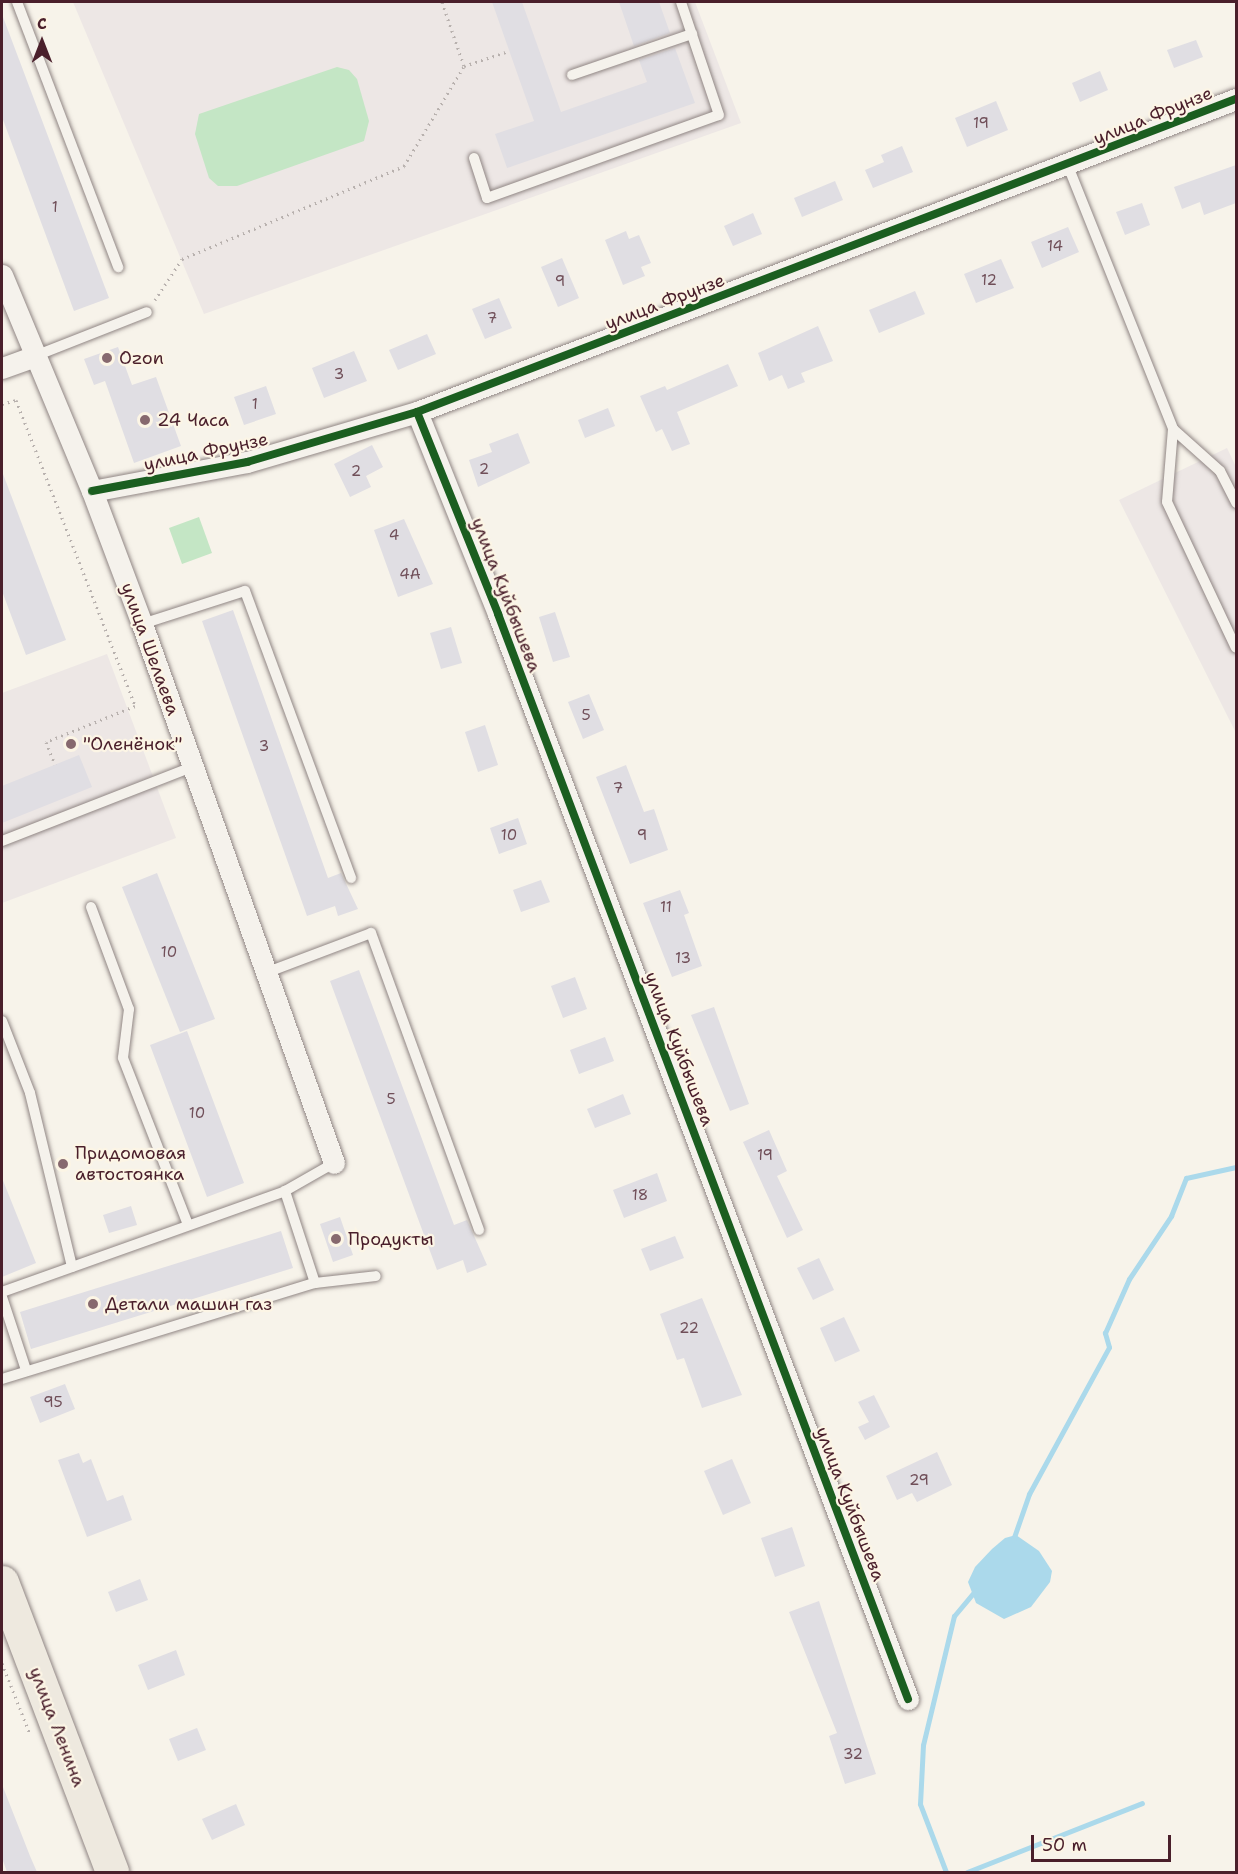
<!DOCTYPE html>
<meta charset="utf-8">
<style>
body{margin:0}
#map{position:relative;width:1238px;height:1874px;overflow:hidden;background:#f7f3ea;font-family:"Shantell Sans",sans-serif}
div>[style]{position:absolute}
.built>*{inset:0;background:#ede7e5}
.green>*{inset:0;background:#c4e6c5}
.water>*{inset:0;background:#abd9eb}
.stream>*{height:5px;margin:-2.5px;padding:0 2.5px;transform-origin:2.5px;border-radius:2.5px;background:#abd9eb}
.building>*{inset:0;background:#e0dee3}
.path>*{height:3px;margin-top:-1.5px;transform-origin:0;background:repeating-linear-gradient(90deg,#b8b1ae 0 1.5px,transparent 0 6px)}
.roads{filter:drop-shadow(0 0 2px #908684) drop-shadow(0 0 2px #908684)}
.lane>*{height:10px;margin:-5px;padding:0 5px;transform-origin:5px;border-radius:5px;background:#f5f2ec}
.street>*{height:21px;margin:-10.5px;padding:0 10.5px;transform-origin:10.5px;border-radius:10.5px;background:#f5f2ec}
.primary>*{height:33px;margin:-16.5px;padding:0 16.5px;transform-origin:16.5px;border-radius:16.5px;background:#eee9df}
.cycleway>*{height:8px;margin:-4px;padding:0 4px;transform-origin:4px;border-radius:4px;background:#1b5e20}
.dots>*{width:16px;height:16px;translate:-50% -50%;box-sizing:border-box;border:3px solid #fcf5e5;border-radius:50%}
span{translate:-50% -50%;white-space:nowrap;text-align:center;line-height:1.15;-webkit-text-stroke:4.5px #fcf5e5;paint-order:stroke}
.number-label{font-size:15px;color:#704f59}
.number-label span{-webkit-text-stroke-width:0}
.street-label{font-size:18px;color:#4a1f2b}
.poi-label{font-size:18px;color:#4a1f2b}
.left{translate:0 -50%;text-align:left}
.frame{position:absolute;inset:0;border:3px solid #4a1f2b;pointer-events:none}
.north{position:absolute;left:12px;top:12px;width:60px;height:60px;-webkit-text-stroke:4px #fcf5e5;paint-order:stroke;rotate:0deg;font-size:16px;font-weight:700;line-height:24px;text-align:center;color:#4a1f2b}
.north::after{content:'';display:block;margin:auto;width:21px;height:27px;background:#4a1f2b;clip-path:polygon(50% 0,100% 100%,50% 72%,0 100%)}
.scale{position:absolute;left:1031px;top:1835px;width:140px;height:27px;box-sizing:border-box;border:3px solid #4a1f2b;border-top:0;padding-left:8px;font-size:18px;line-height:21px;white-space:nowrap;color:#4a1f2b;-webkit-text-stroke:4px #fcf5e5;paint-order:stroke}
</style>
<div id="map">
<div class="built">
<i style="clip-path:polygon(73px 2px,695px 2px,741px 123px,204px 314px)"></i>
<i style="clip-path:polygon(1227px 448px,1236px 467px,1236px 733px,1119px 500px)"></i>
<i style="clip-path:polygon(107px 654px,176px 838px,2px 903px,2px 693px)"></i>
</div>
<div class="green">
<i style="clip-path:polygon(337px 67px,349px 70px,357px 79px,369px 121px,364px 141px,237px 186px,218px 186px,209px 178px,195px 134px,199px 114px)"></i>
<i style="clip-path:polygon(199px 517px,212px 553px,182px 564px,169px 528px)"></i>
</div>
<div class="water">
<i style="clip-path:polygon(1016px 1535px,1039px 1551px,1052px 1571px,1050px 1582px,1031px 1607px,1004px 1619px,976px 1603px,968px 1582px,975px 1567px,992px 1549px,1005px 1538px)"></i>
</div>
<div class="stream">
<i style="left:1013px;top:1540px;width:49px;rotate:-70.8deg"></i>
<i style="left:1029px;top:1494px;width:167px;rotate:-61.4deg"></i>
<i style="left:1109px;top:1347px;width:15px;rotate:-106deg"></i>
<i style="left:1105px;top:1333px;width:59px;rotate:-66deg"></i>
<i style="left:1129px;top:1279px;width:76px;rotate:-56.3deg"></i>
<i style="left:1171px;top:1216px;width:41px;rotate:-68.5deg"></i>
<i style="left:1186px;top:1178px;width:51px;rotate:-12.4deg"></i>
<i style="left:946px;top:1872px;width:73px;rotate:-110.9deg"></i>
<i style="left:920px;top:1804px;width:59px;rotate:-87.1deg"></i>
<i style="left:923px;top:1745px;width:133px;rotate:-76.5deg"></i>
<i style="left:954px;top:1616px;width:33px;rotate:-50deg"></i>
<i style="left:967px;top:1872px;width:188px;rotate:-21.5deg"></i>
</div>
<div class="building">
<i style="clip-path:polygon(492px 2px,522px 2px,561px 112px,647px 82px,639px 60px,675px 48px,695px 103px,507px 168px,495px 134px,534px 121px)"></i>
<i style="clip-path:polygon(619px 2px,659px 2px,670px 33px,634px 46px)"></i>
<i style="clip-path:polygon(3px 17px,109px 298px,74px 311px,2px 117px)"></i>
<i style="clip-path:polygon(1196px 40px,1203px 57px,1174px 68px,1167px 50px)"></i>
<i style="clip-path:polygon(1100px 71px,1108px 90px,1080px 102px,1072px 83px)"></i>
<i style="clip-path:polygon(996px 101px,1008px 130px,967px 147px,955px 118px)"></i>
<i style="clip-path:polygon(902px 146px,913px 172px,873px 188px,865px 170px,884px 162px,881px 155px)"></i>
<i style="clip-path:polygon(1236px 165px,1236px 203px,1204px 215px,1200px 202px,1182px 209px,1174px 187px)"></i>
<i style="clip-path:polygon(835px 181px,843px 200px,802px 217px,794px 198px)"></i>
<i style="clip-path:polygon(1142px 203px,1150px 225px,1125px 235px,1116px 212px)"></i>
<i style="clip-path:polygon(753px 213px,762px 234px,733px 246px,724px 226px)"></i>
<i style="clip-path:polygon(1068px 227px,1079px 252px,1042px 268px,1031px 242px)"></i>
<i style="clip-path:polygon(626px 231px,629px 239px,639px 235px,651px 263px,641px 267px,645px 276px,623px 285px,605px 240px)"></i>
<i style="clip-path:polygon(562px 258px,579px 298px,558px 307px,541px 267px)"></i>
<i style="clip-path:polygon(1001px 259px,1014px 288px,976px 303px,964px 274px)"></i>
<i style="clip-path:polygon(915px 291px,925px 314px,879px 333px,869px 310px)"></i>
<i style="clip-path:polygon(499px 298px,512px 328px,485px 339px,472px 309px)"></i>
<i style="clip-path:polygon(818px 326px,833px 361px,801px 373px,805px 382px,788px 389px,782px 375px,769px 381px,758px 353px)"></i>
<i style="clip-path:polygon(427px 334px,436px 354px,398px 370px,389px 350px)"></i>
<i style="clip-path:polygon(118px 347px,132px 385px,156px 377px,181px 446px,134px 463px,105px 381px,94px 385px,84px 359px)"></i>
<i style="clip-path:polygon(354px 351px,367px 381px,324px 398px,312px 368px)"></i>
<i style="clip-path:polygon(728px 364px,738px 386px,677px 412px,690px 444px,672px 451px,662px 429px,656px 432px,640px 396px,665px 386px,667px 390px)"></i>
<i style="clip-path:polygon(266px 386px,276px 414px,244px 425px,234px 397px)"></i>
<i style="clip-path:polygon(608px 408px,615px 426px,585px 438px,578px 420px)"></i>
<i style="clip-path:polygon(518px 433px,530px 463px,478px 487px,469px 460px,492px 452px,489px 444px)"></i>
<i style="clip-path:polygon(372px 445px,383px 467px,366px 476px,371px 487px,350px 497px,334px 464px)"></i>
<i style="clip-path:polygon(3px 474px,66px 640px,26px 655px,2px 591px)"></i>
<i style="clip-path:polygon(404px 519px,433px 584px,398px 597px,374px 530px)"></i>
<i style="clip-path:polygon(233px 610px,328px 878px,341px 873px,358px 909px,338px 916px,335px 906px,307px 916px,202px 621px)"></i>
<i style="clip-path:polygon(555px 612px,570px 657px,553px 662px,539px 617px)"></i>
<i style="clip-path:polygon(451px 627px,462px 663px,441px 669px,430px 633px)"></i>
<i style="clip-path:polygon(589px 694px,604px 730px,583px 739px,568px 702px)"></i>
<i style="clip-path:polygon(485px 725px,498px 765px,478px 772px,465px 732px)"></i>
<i style="clip-path:polygon(79px 755px,92px 787px,2px 823px,2px 786px)"></i>
<i style="clip-path:polygon(626px 765px,644px 812px,654px 809px,668px 850px,630px 864px,596px 777px)"></i>
<i style="clip-path:polygon(518px 818px,527px 844px,499px 854px,490px 828px)"></i>
<i style="clip-path:polygon(157px 873px,215px 1019px,180px 1032px,122px 887px)"></i>
<i style="clip-path:polygon(541px 880px,550px 902px,521px 912px,513px 890px)"></i>
<i style="clip-path:polygon(680px 890px,689px 913px,684px 915px,702px 966px,672px 977px,643px 903px)"></i>
<i style="clip-path:polygon(359px 970px,454px 1225px,467px 1220px,487px 1265px,467px 1273px,463px 1260px,437px 1270px,330px 981px)"></i>
<i style="clip-path:polygon(575px 977px,587px 1009px,563px 1018px,551px 986px)"></i>
<i style="clip-path:polygon(714px 1007px,749px 1104px,730px 1111px,691px 1015px)"></i>
<i style="clip-path:polygon(187px 1031px,244px 1183px,207px 1197px,150px 1045px)"></i>
<i style="clip-path:polygon(605px 1037px,614px 1061px,579px 1074px,570px 1050px)"></i>
<i style="clip-path:polygon(623px 1094px,631px 1114px,595px 1128px,587px 1109px)"></i>
<i style="clip-path:polygon(769px 1130px,787px 1171px,777px 1176px,803px 1230px,787px 1238px,743px 1142px)"></i>
<i style="clip-path:polygon(657px 1173px,667px 1201px,624px 1218px,613px 1190px)"></i>
<i style="clip-path:polygon(2px 1178px,36px 1263px,2px 1277px)"></i>
<i style="clip-path:polygon(131px 1206px,137px 1225px,109px 1233px,103px 1215px)"></i>
<i style="clip-path:polygon(340px 1217px,353px 1255px,333px 1262px,320px 1224px)"></i>
<i style="clip-path:polygon(281px 1231px,293px 1268px,31px 1349px,20px 1312px)"></i>
<i style="clip-path:polygon(675px 1236px,684px 1258px,650px 1271px,641px 1249px)"></i>
<i style="clip-path:polygon(819px 1258px,834px 1290px,813px 1300px,797px 1268px)"></i>
<i style="clip-path:polygon(702px 1298px,742px 1395px,702px 1408px,684px 1358px,677px 1360px,660px 1314px)"></i>
<i style="clip-path:polygon(844px 1317px,860px 1351px,835px 1362px,820px 1328px)"></i>
<i style="clip-path:polygon(65px 1384px,75px 1409px,40px 1423px,30px 1397px)"></i>
<i style="clip-path:polygon(874px 1395px,890px 1427px,865px 1440px,858px 1427px,869px 1422px,858px 1402px)"></i>
<i style="clip-path:polygon(937px 1452px,952px 1485px,917px 1502px,912px 1493px,897px 1500px,886px 1476px)"></i>
<i style="clip-path:polygon(79px 1453px,83px 1463px,91px 1459px,107px 1501px,123px 1495px,132px 1520px,87px 1537px,58px 1460px)"></i>
<i style="clip-path:polygon(732px 1459px,751px 1503px,723px 1515px,704px 1471px)"></i>
<i style="clip-path:polygon(792px 1527px,805px 1566px,775px 1577px,761px 1538px)"></i>
<i style="clip-path:polygon(140px 1579px,148px 1600px,116px 1612px,108px 1592px)"></i>
<i style="clip-path:polygon(819px 1601px,876px 1774px,845px 1784px,829px 1736px,837px 1733px,789px 1612px)"></i>
<i style="clip-path:polygon(176px 1650px,185px 1675px,148px 1690px,138px 1665px)"></i>
<i style="clip-path:polygon(197px 1728px,206px 1750px,178px 1761px,169px 1739px)"></i>
<i style="clip-path:polygon(3px 1787px,30px 1856px,37px 1872px,7px 1872px,2px 1858px)"></i>
<i style="clip-path:polygon(236px 1804px,245px 1825px,212px 1840px,202px 1819px)"></i>
</div>
<div class="path">
<i style="left:442px;top:2px;width:68px;rotate:71deg"></i>
<i style="left:464px;top:66px;width:47px;rotate:-18.4deg"></i>
<i style="left:155px;top:300px;width:49px;rotate:-56.6deg"></i>
<i style="left:182px;top:259px;width:241px;rotate:-22.7deg"></i>
<i style="left:404px;top:166px;width:117px;rotate:-59deg"></i>
<i style="left:2px;top:404px;width:15px;rotate:-16deg"></i>
<i style="left:16px;top:400px;width:328px;rotate:68.7deg"></i>
<i style="left:135px;top:706px;width:96px;rotate:158deg"></i>
<i style="left:46px;top:742px;width:24px;rotate:68deg"></i>
<i style="left:2px;top:1663px;width:76px;rotate:68.5deg"></i>
</div>
<div class="roads">
<div class="lane">
<i style="left:17px;top:2px;width:284px;rotate:69.1deg"></i>
<i style="left:572px;top:75px;width:127px;rotate:-18.9deg"></i>
<i style="left:474px;top:158px;width:42px;rotate:72deg"></i>
<i style="left:487px;top:198px;width:246px;rotate:-19.7deg"></i>
<i style="left:719px;top:115px;width:119px;rotate:-108.6deg"></i>
<i style="left:1068px;top:166px;width:283px;rotate:68.2deg"></i>
<i style="left:1173px;top:429px;width:73px;rotate:94.7deg"></i>
<i style="left:1167px;top:502px;width:161px;rotate:64.7deg"></i>
<i style="left:35px;top:356px;width:120px;rotate:-21.4deg"></i>
<i style="left:1173px;top:429px;width:63px;rotate:41.8deg"></i>
<i style="left:1220px;top:471px;width:36px;rotate:63deg"></i>
<i style="left:142px;top:624px;width:108px;rotate:-17.8deg"></i>
<i style="left:245px;top:591px;width:306px;rotate:69.7deg"></i>
<i style="left:2px;top:841px;width:204px;rotate:-21.3deg"></i>
<i style="left:91px;top:907px;width:109px;rotate:69.6deg"></i>
<i style="left:129px;top:1009px;width:49px;rotate:97deg"></i>
<i style="left:123px;top:1058px;width:179px;rotate:68.7deg"></i>
<i style="left:268px;top:972px;width:110px;rotate:-20.7deg"></i>
<i style="left:371px;top:933px;width:316px;rotate:70deg"></i>
<i style="left:2px;top:1021px;width:77px;rotate:68.7deg"></i>
<i style="left:30px;top:1093px;width:179px;rotate:76.4deg"></i>
<i style="left:315px;top:1283px;width:61px;rotate:-6.5deg"></i>
<i style="left:2px;top:1292px;width:300px;rotate:-19.6deg"></i>
<i style="left:285px;top:1191px;width:56px;rotate:-29.7deg"></i>
<i style="left:2px;top:1297px;width:77px;rotate:71.8deg"></i>
<i style="left:2px;top:1379px;width:327px;rotate:-17.1deg"></i>
<i style="left:315px;top:1283px;width:97px;rotate:-108.1deg"></i>
</div>
<div class="street">
<i style="left:2px;top:275px;width:234px;rotate:67.4deg"></i>
<i style="left:92px;top:491px;width:142px;rotate:69.4deg"></i>
<i style="left:142px;top:624px;width:572px;rotate:70.39deg"></i>
<i style="left:2px;top:368px;width:35px;rotate:-20deg"></i>
<i style="left:417px;top:412px;width:218px;rotate:68.1deg"></i>
<i style="left:498px;top:614px;width:1160px;rotate:69.3deg"></i>
<i style="left:92px;top:491px;width:158px;rotate:-10.6deg"></i>
<i style="left:247px;top:462px;width:177px;rotate:-16.4deg"></i>
<i style="left:417px;top:412px;width:877px;rotate:-20.92deg"></i>
</div>
<div class="primary">
<i style="left:2px;top:1582px;width:310px;rotate:69.2deg"></i>
</div>
</div>
<div class="cycleway">
<i style="left:417px;top:412px;width:218px;rotate:68.1deg"></i>
<i style="left:498px;top:614px;width:1160px;rotate:69.3deg"></i>
<i style="left:92px;top:491px;width:158px;rotate:-10.6deg"></i>
<i style="left:247px;top:462px;width:177px;rotate:-16.4deg"></i>
<i style="left:417px;top:412px;width:877px;rotate:-20.92deg"></i>
</div>
<div class="dots">
<i style="left:107px;top:358px;background:#87696e"></i>
<i style="left:145px;top:420px;background:#87696e"></i>
<i style="left:71px;top:744px;background:#87696e"></i>
<i style="left:63px;top:1164px;background:#87696e"></i>
<i style="left:336px;top:1239px;background:#87696e"></i>
<i style="left:93px;top:1304px;background:#87696e"></i>
</div>
<div class="number-label">
<span style="left:981px;top:124px">19</span>
<span style="left:55px;top:208px">1</span>
<span style="left:1055px;top:247px">14</span>
<span style="left:989px;top:281px">12</span>
<span style="left:560px;top:282px">9</span>
<span style="left:492px;top:319px">7</span>
<span style="left:339px;top:375px">3</span>
<span style="left:255px;top:405px">1</span>
<span style="left:484px;top:470px">2</span>
<span style="left:356px;top:472px">2</span>
<span style="left:394px;top:536px">4</span>
<span style="left:410px;top:575px">4А</span>
<span style="left:586px;top:716px">5</span>
<span style="left:264px;top:747px">3</span>
<span style="left:618px;top:789px">7</span>
<span style="left:509px;top:836px">10</span>
<span style="left:642px;top:836px">9</span>
<span style="left:666px;top:908px">11</span>
<span style="left:169px;top:953px">10</span>
<span style="left:683px;top:959px">13</span>
<span style="left:391px;top:1100px">5</span>
<span style="left:197px;top:1114px">10</span>
<span style="left:765px;top:1156px">19</span>
<span style="left:640px;top:1196px">18</span>
<span style="left:689px;top:1329px">22</span>
<span style="left:53px;top:1403px">95</span>
<span style="left:919px;top:1481px">29</span>
<span style="left:853px;top:1755px">32</span>
</div>
<div class="street-label">
<span style="left:1153px;top:116px;rotate:-22deg">улица Фрунзе</span>
<span style="left:665px;top:302px;rotate:-21deg">улица Фрунзе</span>
<span style="left:206px;top:452px;rotate:-12deg">улица Фрунзе</span>
<span style="left:506px;top:595px;rotate:69deg">улица Куйбышева</span>
<span style="left:150px;top:649px;rotate:70deg">улица Шелаева</span>
<span style="left:679px;top:1049px;rotate:69deg">улица Куйбышева</span>
<span style="left:850px;top:1504px;rotate:69deg">улица Куйбышева</span>
<span style="left:57px;top:1727px;rotate:69deg">улица Ленина</span>
</div>
<div class="poi-label">
<span class="left" style="left:119px;top:358px">Ozon</span>
<span class="left" style="left:157px;top:420px">24 Часа</span>
<span class="left" style="left:83px;top:744px">"Оленёнок"</span>
<span class="left" style="left:75px;top:1164px">Придомовая<br>автостоянка</span>
<span class="left" style="left:348px;top:1239px">Продукты</span>
<span class="left" style="left:105px;top:1304px">Детали машин газ</span>
</div>
<div class="frame"></div>
<div class="north">С</div>
<div class="scale">50 m</div>
</div>
